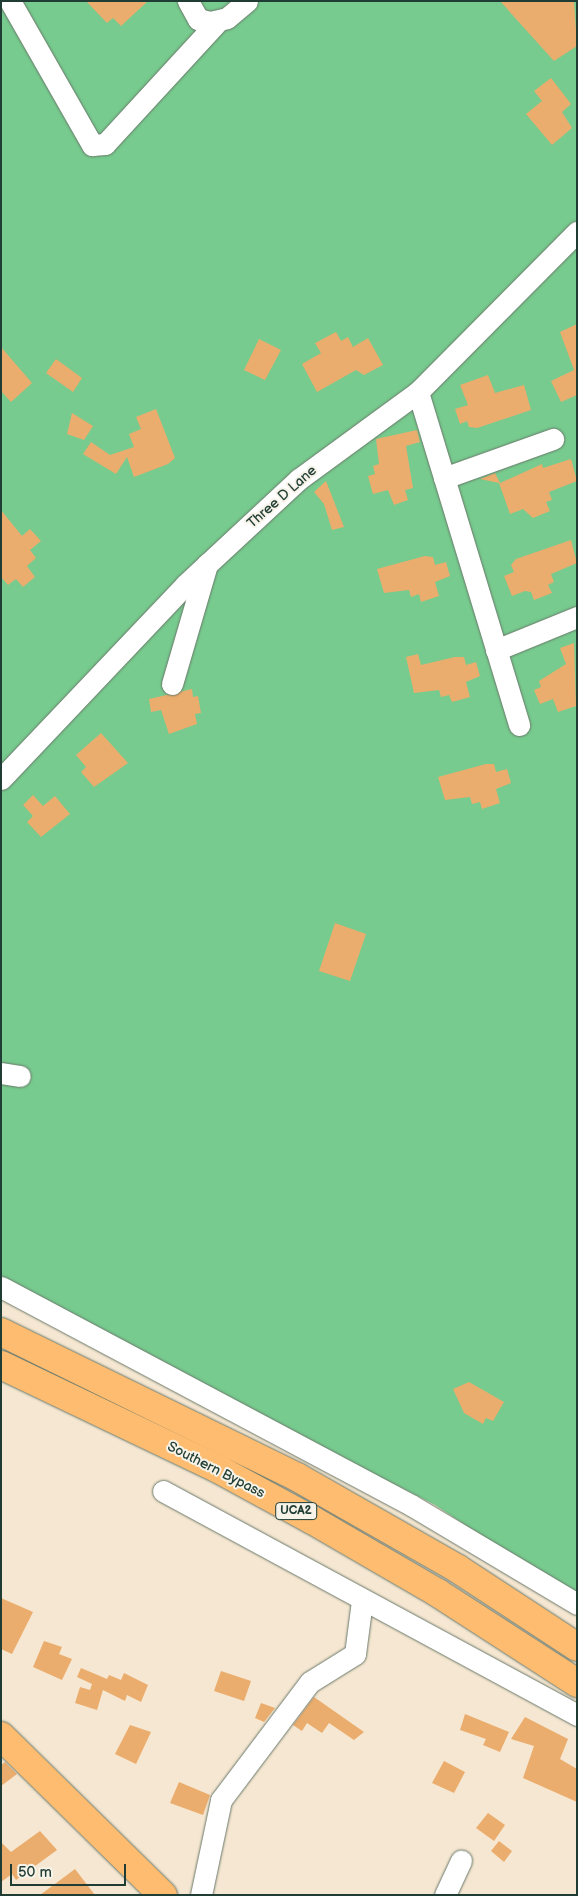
<!DOCTYPE html>
<style>
body{margin:0}
#map{position:relative;width:578px;height:1896px;overflow:hidden;background:#f5e7d1;font-family:"Balsamiq Sans",sans-serif}
div>[style]{position:absolute}
.green>*{inset:0;background:#77cb8e}
.building>*{inset:0;background:#ebad6d}
.roads{filter:drop-shadow(0 0 1px #6a786b) drop-shadow(0 0 1px #6a786b)}
.minor>*{height:21px;margin:-10.5px;padding:0 10.5px;transform-origin:10.5px;border-radius:10.5px;background:#fff}
.major>*{height:28px;margin:-14px;padding:0 14px;transform-origin:14px;border-radius:14px;background:#fdbc6f}
.highway>*{height:28px;margin:-14px;padding:0 14px;transform-origin:14px;border-radius:14px;background:#fdbc6f}
span{translate:-50% -50%;white-space:nowrap;text-align:center;line-height:1.15;-webkit-text-stroke:4px #f7f3e8;paint-order:stroke}
.shield-label span{padding:1px 4px;background:#f7f3e8;border:1px solid;border-radius:4px;-webkit-text-stroke-width:0}
.shield-label{font-size:12px;color:#1f3d34;font-weight:700}
.street-label{font-size:14px;color:#1f3d34}
.frame{position:absolute;inset:0;border:2px solid #1f3d34;pointer-events:none}
.scale{position:absolute;left:10px;top:1864px;width:116px;height:22px;box-sizing:border-box;border:2px solid #1f3d34;border-top:0;padding-left:6px;font-size:15px;line-height:18px;white-space:nowrap;color:#1f3d34;-webkit-text-stroke:4px #f7f3e8;paint-order:stroke}
</style>
<div id="map">
<div class="green">
<i style="clip-path:polygon(1px 1px,577px 1px,577px 1599px,435px 1505px,1px 1283px)"></i>
</div>
<div class="building">
<i style="clip-path:polygon(86px 1px,148px 1px,121px 26px,113px 18px,107px 23px)"></i>
<i style="clip-path:polygon(500px 1px,574px 1px,577px 46px,554px 61px)"></i>
<i style="clip-path:polygon(551px 78px,571px 104px,562px 112px,572px 128px,552px 145px,526px 114px,542px 101px,534px 91px)"></i>
<i style="clip-path:polygon(577px 324px,577px 395px,561px 402px,551px 381px,574px 370px,560px 332px)"></i>
<i style="clip-path:polygon(336px 332px,341px 341px,348px 337px,353px 347px,368px 338px,383px 365px,364px 375px,356px 370px,317px 392px,302px 364px,321px 353px,315px 343px)"></i>
<i style="clip-path:polygon(259px 339px,281px 350px,265px 380px,244px 370px)"></i>
<i style="clip-path:polygon(1px 347px,32px 383px,11px 402px,1px 391px)"></i>
<i style="clip-path:polygon(56px 359px,82px 378px,73px 392px,46px 373px)"></i>
<i style="clip-path:polygon(488px 375px,495px 393px,524px 385px,531px 410px,477px 428px,469px 427px,467px 421px,460px 424px,455px 409px,468px 405px,460px 385px)"></i>
<i style="clip-path:polygon(156px 409px,175px 458px,168px 464px,134px 477px,127px 457px,116px 474px,83px 454px,91px 442px,110px 455px,134px 447px,129px 434px,141px 429px,136px 417px)"></i>
<i style="clip-path:polygon(72px 413px,93px 426px,84px 440px,67px 434px)"></i>
<i style="clip-path:polygon(417px 430px,420px 442px,406px 446px,413px 488px,405px 490px,408px 500px,394px 505px,388px 490px,373px 494px,368px 476px,375px 474px,373px 466px,379px 464px,376px 439px)"></i>
<i style="clip-path:polygon(571px 459px,577px 481px,549px 492px,552px 500px,546px 502px,550px 511px,533px 518px,523px 509px,510px 514px,499px 483px,480px 479px,495px 473px,500px 483px,542px 464px,543px 468px)"></i>
<i style="clip-path:polygon(326px 481px,344px 527px,332px 530px,324px 504px,314px 492px)"></i>
<i style="clip-path:polygon(1px 510px,22px 536px,30px 529px,41px 541px,30px 550px,36px 558px,27px 566px,35px 577px,23px 587px,16px 579px,8px 585px,1px 577px)"></i>
<i style="clip-path:polygon(571px 540px,577px 563px,551px 574px,554px 582px,548px 585px,552px 593px,534px 600px,531px 592px,525px 591px,512px 596px,504px 576px,514px 572px,511px 565px,516px 559px)"></i>
<i style="clip-path:polygon(425px 556px,433px 557px,435px 565px,446px 562px,450px 576px,435px 582px,439px 596px,421px 602px,419px 594px,411px 597px,409px 590px,384px 593px,377px 569px)"></i>
<i style="clip-path:polygon(574px 643px,576px 706px,558px 712px,553px 699px,540px 704px,534px 690px,541px 687px,539px 681px,566px 664px,560px 648px)"></i>
<i style="clip-path:polygon(418px 654px,421px 665px,455px 657px,464px 657px,466px 665px,476px 662px,480px 676px,466px 682px,470px 697px,452px 702px,449px 695px,441px 697px,439px 690px,414px 693px,406px 657px)"></i>
<i style="clip-path:polygon(192px 689px,193px 697px,198px 696px,201px 713px,195px 714px,197px 724px,169px 734px,161px 710px,151px 712px,149px 699px)"></i>
<i style="clip-path:polygon(101px 733px,128px 763px,94px 787px,81px 772px,86px 767px,76px 755px)"></i>
<i style="clip-path:polygon(486px 764px,494px 764px,496px 772px,507px 769px,511px 783px,496px 789px,500px 803px,482px 809px,480px 802px,472px 804px,470px 797px,445px 800px,438px 777px)"></i>
<i style="clip-path:polygon(33px 795px,43px 806px,55px 796px,70px 814px,41px 837px,27px 822px,33px 816px,23px 805px)"></i>
<i style="clip-path:polygon(335px 923px,366px 934px,350px 981px,319px 971px)"></i>
<i style="clip-path:polygon(469px 1382px,504px 1402px,493px 1421px,486px 1418px,483px 1424px,464px 1413px,453px 1389px)"></i>
<i style="clip-path:polygon(1px 1598px,33px 1612px,12px 1654px,1px 1649px)"></i>
<i style="clip-path:polygon(44px 1641px,62px 1647px,59px 1654px,72px 1659px,62px 1680px,33px 1667px)"></i>
<i style="clip-path:polygon(81px 1668px,107px 1679px,109px 1675px,121px 1680px,124px 1673px,148px 1685px,141px 1702px,127px 1695px,125px 1701px,103px 1690px,97px 1710px,75px 1703px,80px 1687px,90px 1690px,92px 1684px,77px 1677px)"></i>
<i style="clip-path:polygon(221px 1671px,251px 1681px,244px 1701px,214px 1691px)"></i>
<i style="clip-path:polygon(314px 1697px,364px 1732px,354px 1740px,329px 1723px,322px 1733px,307px 1723px,302px 1731px,293px 1725px)"></i>
<i style="clip-path:polygon(261px 1703px,275px 1708px,264px 1722px,255px 1718px)"></i>
<i style="clip-path:polygon(465px 1714px,509px 1732px,500px 1752px,483px 1745px,486px 1739px,460px 1730px)"></i>
<i style="clip-path:polygon(525px 1717px,568px 1739px,560px 1759px,577px 1769px,577px 1802px,523px 1778px,534px 1746px,511px 1739px)"></i>
<i style="clip-path:polygon(130px 1725px,151px 1732px,136px 1764px,115px 1754px)"></i>
<i style="clip-path:polygon(444px 1761px,465px 1772px,454px 1793px,432px 1783px)"></i>
<i style="clip-path:polygon(5px 1762px,17px 1774px,1px 1786px,1px 1765px)"></i>
<i style="clip-path:polygon(179px 1782px,210px 1795px,203px 1815px,170px 1803px)"></i>
<i style="clip-path:polygon(488px 1813px,505px 1825px,494px 1841px,476px 1828px)"></i>
<i style="clip-path:polygon(40px 1831px,57px 1850px,16px 1880px,12px 1874px,1px 1882px,1px 1842px,11px 1852px)"></i>
<i style="clip-path:polygon(499px 1841px,512px 1851px,504px 1862px,491px 1851px)"></i>
<i style="clip-path:polygon(75px 1869px,95px 1895px,40px 1895px)"></i>
</div>
<div class="roads">
<div class="minor">
<i style="left:10px;top:1px;width:166px;rotate:60.3deg"></i>
<i style="left:92px;top:145px;width:13px;rotate:-4deg"></i>
<i style="left:105px;top:144px;width:167px;rotate:-47.4deg"></i>
<i style="left:188px;top:1px;width:21px;rotate:61deg"></i>
<i style="left:198px;top:19px;width:12px;rotate:14deg"></i>
<i style="left:210px;top:22px;width:17px;rotate:-13deg"></i>
<i style="left:227px;top:18px;width:26px;rotate:-40deg"></i>
<i style="left:418px;top:392px;width:348px;rotate:73.1deg"></i>
<i style="left:444px;top:478px;width:116px;rotate:-19.7deg"></i>
<i style="left:496px;top:650px;width:87px;rotate:-22.2deg"></i>
<i style="left:172px;top:684px;width:125px;rotate:-73.7deg"></i>
<i style="left:1px;top:779px;width:269px;rotate:-46.5deg"></i>
<i style="left:186px;top:584px;width:154px;rotate:-42.9deg"></i>
<i style="left:299px;top:479px;width:147px;rotate:-36.2deg"></i>
<i style="left:418px;top:392px;width:226px;rotate:-45.2deg"></i>
<i style="left:1px;top:1073px;width:19px;rotate:9deg"></i>
<i style="left:1px;top:1287px;width:464px;rotate:28deg"></i>
<i style="left:411px;top:1505px;width:193px;rotate:30.8deg"></i>
<i style="left:163px;top:1491px;width:471px;rotate:28.4deg"></i>
<i style="left:201px;top:1895px;width:97px;rotate:-78.1deg"></i>
<i style="left:221px;top:1800px;width:148px;rotate:-53deg"></i>
<i style="left:310px;top:1682px;width:53px;rotate:-31.9deg"></i>
<i style="left:355px;top:1654px;width:53px;rotate:-82.5deg"></i>
<i style="left:445px;top:1895px;width:38px;rotate:-65deg"></i>
</div>
<div class="major">
<i style="left:1px;top:1736px;width:227px;rotate:44.5deg"></i>
</div>
<div class="highway">
<i style="left:1px;top:1332px;width:330px;rotate:26.1deg"></i>
<i style="left:297px;top:1477px;width:185px;rotate:29.7deg"></i>
<i style="left:458px;top:1569px;width:142px;rotate:33.2deg"></i>
<i style="left:1px;top:1365px;width:243px;rotate:25.6deg"></i>
<i style="left:220px;top:1470px;width:105px;rotate:28.5deg"></i>
<i style="left:312px;top:1520px;width:146px;rotate:30.1deg"></i>
<i style="left:438px;top:1593px;width:166px;rotate:32.9deg"></i>
</div>
</div>
<div class="shield-label">
<span style="left:296px;top:1511px">UCA2</span>
</div>
<div class="street-label">
<span style="left:282px;top:497px;rotate:-41deg">Three D Lane</span>
<span style="left:216px;top:1470px;rotate:27deg">Southern Bypass</span>
</div>
<div class="frame"></div>
<div class="scale">50 m</div>
</div>
